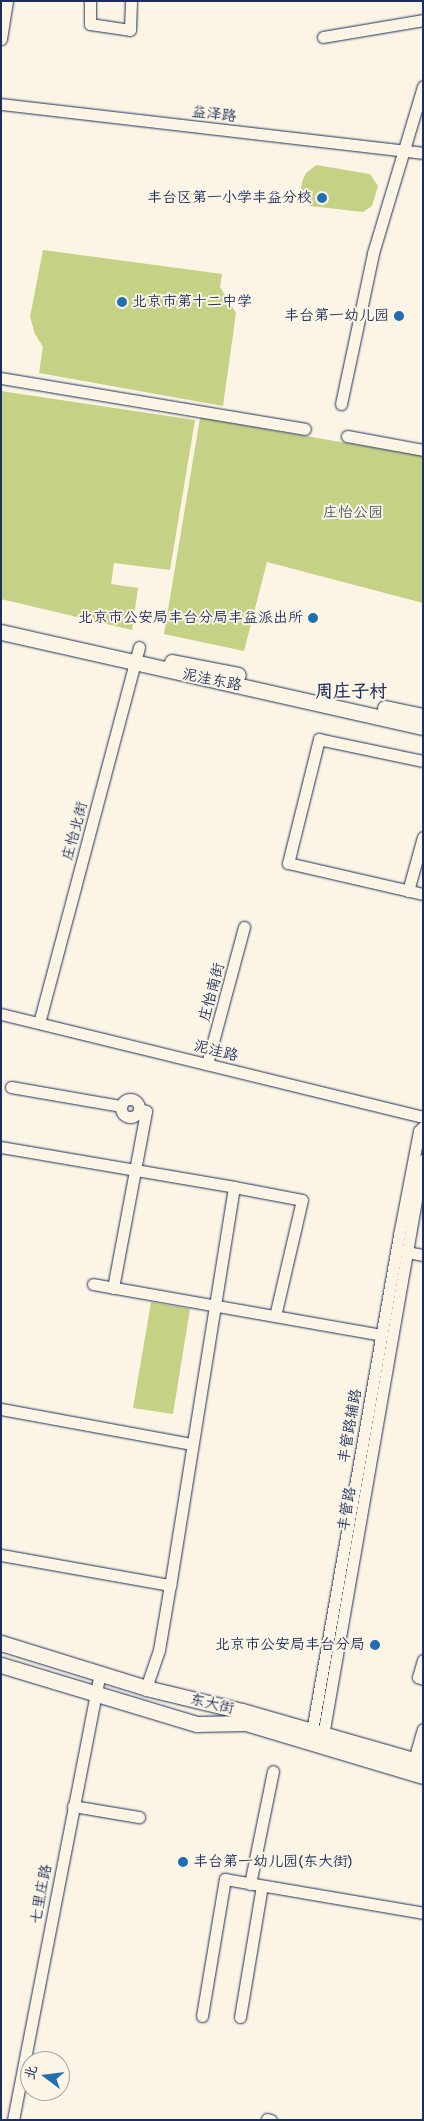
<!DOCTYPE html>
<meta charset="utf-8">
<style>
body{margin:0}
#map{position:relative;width:424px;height:2121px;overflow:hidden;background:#fcf5e5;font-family:Pangolin,"LXGW WenKai TC",sans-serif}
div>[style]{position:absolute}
.green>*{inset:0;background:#c5d185}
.roads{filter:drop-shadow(0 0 1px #1b2f5e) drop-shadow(0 0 1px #1b2f5e)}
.minor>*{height:11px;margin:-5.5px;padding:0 5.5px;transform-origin:5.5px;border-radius:5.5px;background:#fcf5e5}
.minor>.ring{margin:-5.5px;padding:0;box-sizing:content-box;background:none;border:11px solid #fcf5e5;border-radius:50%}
.major>*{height:15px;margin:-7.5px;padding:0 7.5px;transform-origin:7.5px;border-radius:7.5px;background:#fcf5e5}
.dots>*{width:14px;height:14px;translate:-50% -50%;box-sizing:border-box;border:2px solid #fcf5e5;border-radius:50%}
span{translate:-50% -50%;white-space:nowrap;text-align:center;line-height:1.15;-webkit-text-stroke:4px #fcf5e5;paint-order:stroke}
.street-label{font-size:15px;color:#1b2f5e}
.poi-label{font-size:15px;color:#1b2f5e}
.right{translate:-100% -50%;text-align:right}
.left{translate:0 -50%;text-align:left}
.park-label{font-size:15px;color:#465868}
.quarter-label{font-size:18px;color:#1b2f5e;font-weight:700}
.frame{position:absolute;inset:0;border:2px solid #1b2f5e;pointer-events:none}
.north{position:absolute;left:20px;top:2051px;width:50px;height:50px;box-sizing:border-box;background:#fcf5e5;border:1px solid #a2a6af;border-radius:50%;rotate:285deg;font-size:14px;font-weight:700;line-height:20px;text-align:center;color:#1b2f5e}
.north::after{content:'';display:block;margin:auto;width:18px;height:22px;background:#1f6fb2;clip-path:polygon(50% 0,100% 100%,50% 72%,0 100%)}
</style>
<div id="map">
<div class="green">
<i style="clip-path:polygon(316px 165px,370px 174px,378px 186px,372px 206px,363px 212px,310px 206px,301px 191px,302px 182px,306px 173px)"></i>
<i style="clip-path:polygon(43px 250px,222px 274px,220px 287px,236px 313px,223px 406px,39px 373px,43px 347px,35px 334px,30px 317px)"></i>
<i style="clip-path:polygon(1px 391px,195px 420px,170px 570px,114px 563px,111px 584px,138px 588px,132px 630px,1px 599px)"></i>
<i style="clip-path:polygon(200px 418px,423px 456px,423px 603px,267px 562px,244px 651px,164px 634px)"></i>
<i style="clip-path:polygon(151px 1302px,190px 1309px,173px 1414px,133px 1408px)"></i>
</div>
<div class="roads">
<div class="minor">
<i style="left:90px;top:1px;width:23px;rotate:90deg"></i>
<i style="left:90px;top:24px;width:40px;rotate:8.5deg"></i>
<i style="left:130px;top:30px;width:29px;rotate:-88deg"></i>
<i style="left:323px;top:37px;width:101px;rotate:-9.6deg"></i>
<i style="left:1px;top:39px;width:38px;rotate:-81deg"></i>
<i style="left:1px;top:104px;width:425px;rotate:6.6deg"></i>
<i style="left:1px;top:378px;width:308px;rotate:9.5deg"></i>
<i style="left:341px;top:404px;width:154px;rotate:-78deg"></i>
<i style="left:373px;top:253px;width:174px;rotate:-73.3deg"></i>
<i style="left:347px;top:436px;width:77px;rotate:10.4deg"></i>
<i style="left:423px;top:761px;width:106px;rotate:-168.1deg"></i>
<i style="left:319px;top:739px;width:128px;rotate:104deg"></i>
<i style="left:288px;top:863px;width:139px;rotate:12.9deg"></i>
<i style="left:408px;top:891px;width:56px;rotate:-74.5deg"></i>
<i style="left:1px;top:1014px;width:434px;rotate:13.7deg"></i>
<i style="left:39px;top:1023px;width:389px;rotate:-75.1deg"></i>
<i style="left:207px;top:1064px;width:142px;rotate:-74.9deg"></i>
<i style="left:11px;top:1087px;width:112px;rotate:9.8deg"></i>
<i class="ring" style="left:121px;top:1099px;width:7px;height:7px"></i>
<i style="left:1px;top:1147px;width:236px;rotate:9.7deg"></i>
<i style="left:234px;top:1187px;width:403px;rotate:99.1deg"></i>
<i style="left:170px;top:1585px;width:66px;rotate:99.6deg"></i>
<i style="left:159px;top:1650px;width:40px;rotate:108.9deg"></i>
<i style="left:234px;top:1187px;width:69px;rotate:10.8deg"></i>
<i style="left:302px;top:1200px;width:119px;rotate:103.1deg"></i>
<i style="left:407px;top:1252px;width:16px;rotate:11deg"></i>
<i style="left:93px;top:1284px;width:293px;rotate:10deg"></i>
<i style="left:113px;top:1288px;width:180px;rotate:-79.4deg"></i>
<i style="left:146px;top:1111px;width:7px;rotate:-164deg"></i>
<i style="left:1px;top:1409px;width:193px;rotate:10.4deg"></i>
<i style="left:1px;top:1555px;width:172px;rotate:10.1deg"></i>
<i style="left:423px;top:1660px;width:18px;rotate:106deg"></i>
<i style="left:418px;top:1677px;width:5px;rotate:22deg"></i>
<i style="left:312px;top:1731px;width:504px;rotate:-80.05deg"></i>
<i style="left:399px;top:1235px;width:106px;rotate:-79.1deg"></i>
<i style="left:419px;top:1131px;width:6px;rotate:-45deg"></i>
<i style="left:322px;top:1741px;width:590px;rotate:-80.14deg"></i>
<i style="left:414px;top:1760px;width:32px;rotate:-74deg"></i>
<i style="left:73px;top:1806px;width:67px;rotate:9.5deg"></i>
<i style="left:250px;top:1884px;width:115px;rotate:-78.5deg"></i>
<i style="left:202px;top:2016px;width:139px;rotate:-80.5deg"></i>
<i style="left:225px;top:1879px;width:201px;rotate:9.7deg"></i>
<i style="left:240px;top:2017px;width:133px;rotate:-80.5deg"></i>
<i style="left:267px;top:2119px;width:4px;rotate:14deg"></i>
<i style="left:13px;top:2120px;width:454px;rotate:-79deg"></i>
</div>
<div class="major">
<i style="left:1px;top:632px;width:433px;rotate:12.7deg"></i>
<i style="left:172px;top:662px;width:67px;rotate:11.1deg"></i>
<i style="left:385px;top:708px;width:39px;rotate:12deg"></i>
<i style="left:1px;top:1643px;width:152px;rotate:17.2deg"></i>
<i style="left:146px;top:1688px;width:99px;rotate:13.5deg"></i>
<i style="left:242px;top:1711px;width:188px;rotate:16deg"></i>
<i style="left:1px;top:1665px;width:205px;rotate:16.8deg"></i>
<i style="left:197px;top:1724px;width:49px;rotate:-1.2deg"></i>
<i style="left:246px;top:1723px;width:185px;rotate:16.7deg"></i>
</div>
</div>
<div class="dots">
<i style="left:322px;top:198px;background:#1f6fb2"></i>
<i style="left:122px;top:302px;background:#1f6fb2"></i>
<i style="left:399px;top:316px;background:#1f6fb2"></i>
<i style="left:313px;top:618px;background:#1f6fb2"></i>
<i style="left:375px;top:1645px;background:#1f6fb2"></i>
<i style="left:183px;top:1862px;background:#1f6fb2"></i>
</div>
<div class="street-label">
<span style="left:214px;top:114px;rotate:7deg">益泽路</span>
<span style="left:212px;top:680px;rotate:11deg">泥洼东路</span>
<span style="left:75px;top:831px;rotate:-75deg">庄怡北街</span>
<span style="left:212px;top:992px;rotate:-75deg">庄怡南街</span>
<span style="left:216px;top:1051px;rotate:14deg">泥洼路</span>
<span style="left:350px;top:1426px;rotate:-80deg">丰管路辅路</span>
<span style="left:347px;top:1509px;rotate:-80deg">丰管路</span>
<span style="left:212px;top:1704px;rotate:13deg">东大街</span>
<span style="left:41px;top:1894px;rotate:-79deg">七里庄路</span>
</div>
<div class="poi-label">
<span class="right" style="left:312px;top:198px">丰台区第一小学丰益分校</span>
<span class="left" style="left:132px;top:302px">北京市第十二中学</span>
<span class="right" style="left:389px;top:316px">丰台第一幼儿园</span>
<span class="right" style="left:303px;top:618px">北京市公安局丰台分局丰益派出所</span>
<span class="right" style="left:365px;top:1645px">北京市公安局丰台分局</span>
<span class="left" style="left:193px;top:1862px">丰台第一幼儿园(东大街)</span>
</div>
<div class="park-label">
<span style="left:353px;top:513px">庄怡公园</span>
</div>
<div class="quarter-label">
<span style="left:351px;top:692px">周庄子村</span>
</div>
<div class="frame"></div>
<div class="north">北</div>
</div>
